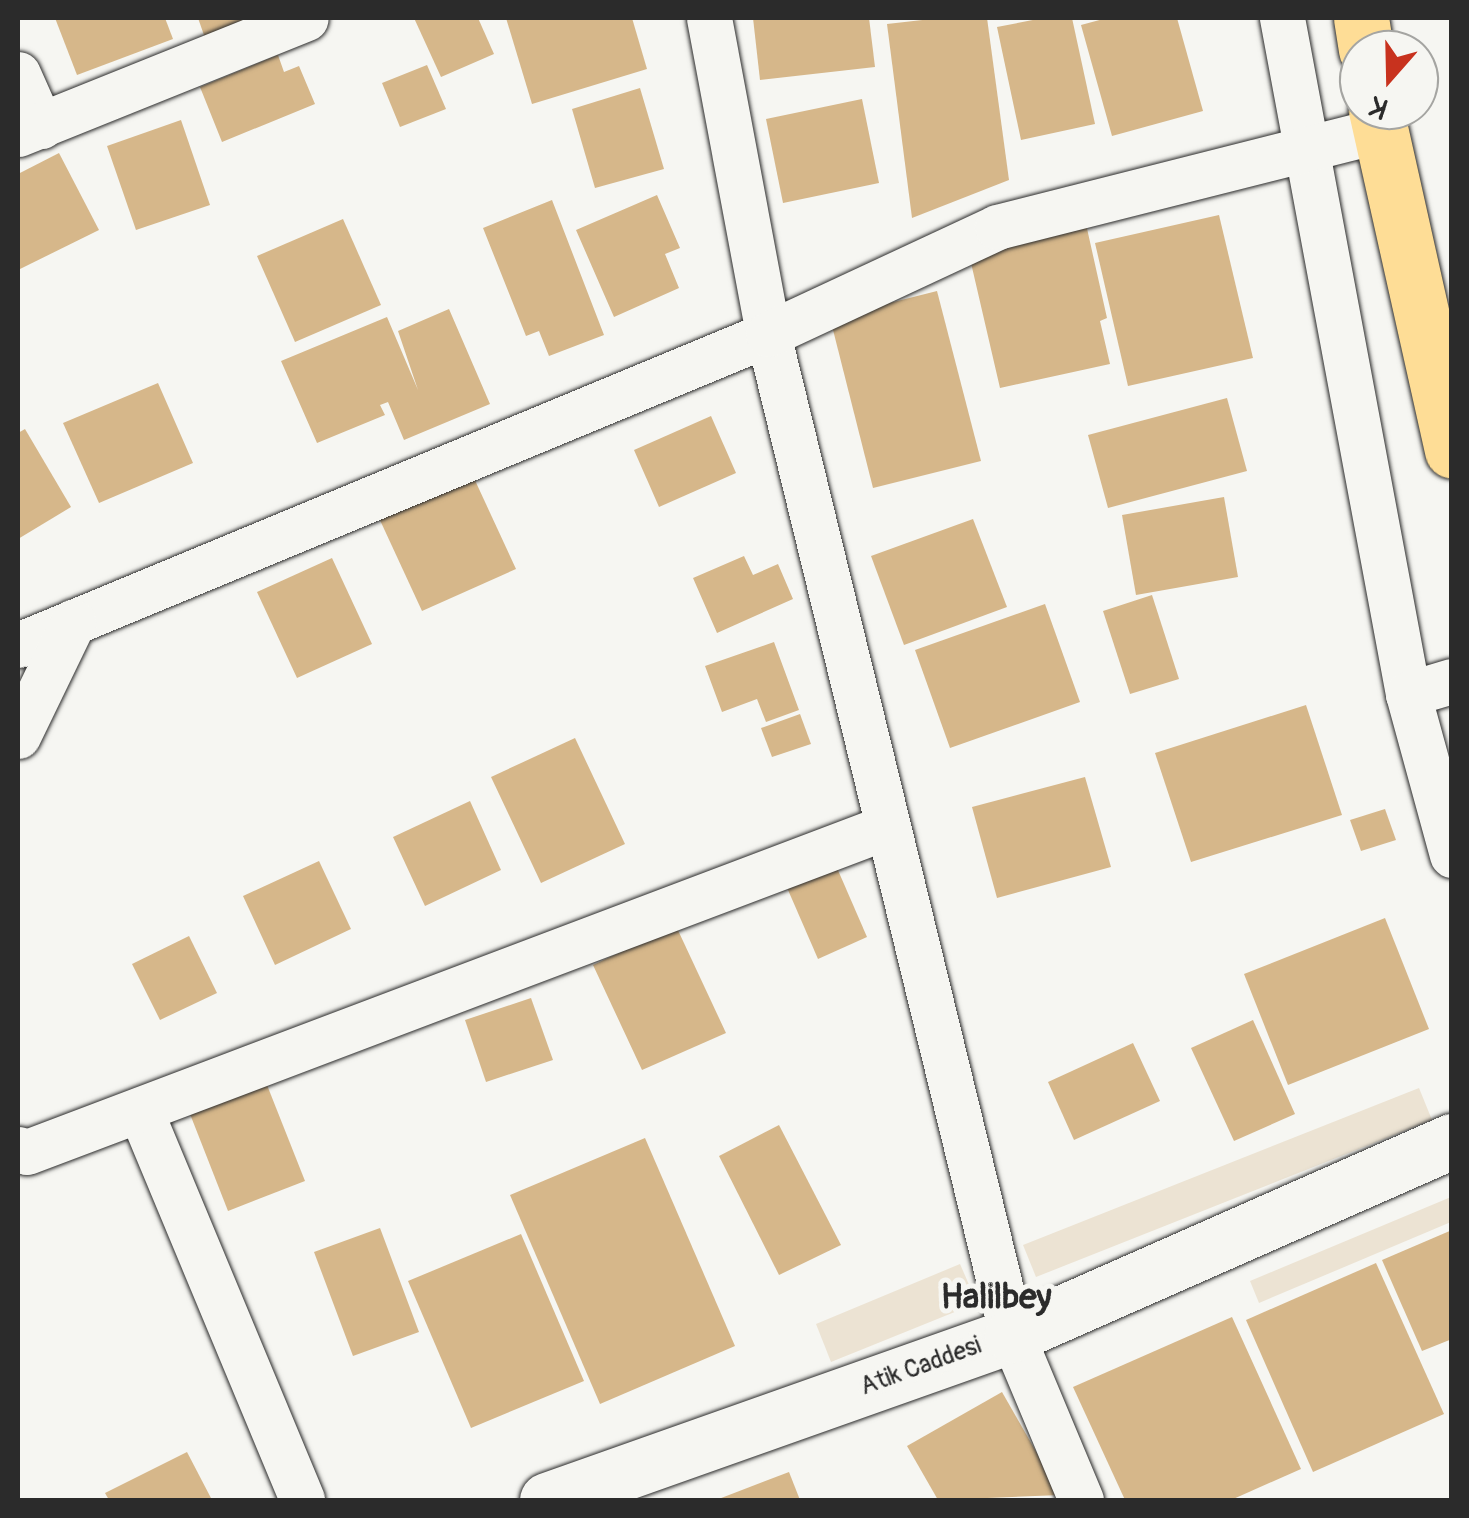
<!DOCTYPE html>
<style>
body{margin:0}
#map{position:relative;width:1469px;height:1518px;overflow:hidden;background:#f6f6f2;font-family:Pangolin,sans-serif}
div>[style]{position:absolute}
.built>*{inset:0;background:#ece3d3}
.building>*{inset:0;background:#d6b78a}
.roads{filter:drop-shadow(0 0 2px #2b2b2b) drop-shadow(0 0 2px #2b2b2b)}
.minor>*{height:45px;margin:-22.5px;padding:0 22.5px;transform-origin:22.5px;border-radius:22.5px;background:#f6f6f2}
.tertiary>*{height:55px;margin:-27.5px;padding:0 27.5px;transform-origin:27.5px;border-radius:27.5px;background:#f6f6f2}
.trunk>*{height:55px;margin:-27.5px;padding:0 27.5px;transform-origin:27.5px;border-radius:27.5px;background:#fedd96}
span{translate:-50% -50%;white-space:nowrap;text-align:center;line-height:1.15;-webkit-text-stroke:10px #f6f6f2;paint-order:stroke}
.street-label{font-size:25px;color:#2b2b2b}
.district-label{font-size:35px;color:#2b2b2b;font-weight:700}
.frame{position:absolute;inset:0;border:20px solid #2b2b2b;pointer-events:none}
.north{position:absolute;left:1339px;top:30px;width:100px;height:100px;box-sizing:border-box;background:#f6f6f2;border:2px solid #a5a5a2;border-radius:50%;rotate:200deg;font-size:28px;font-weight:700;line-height:40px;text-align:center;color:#2b2b2b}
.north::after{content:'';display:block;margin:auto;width:35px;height:45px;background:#c8321e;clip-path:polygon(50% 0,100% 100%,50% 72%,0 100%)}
</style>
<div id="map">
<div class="built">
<i style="clip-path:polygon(1419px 1088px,1432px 1120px,1036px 1277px,1023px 1245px)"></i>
<i style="clip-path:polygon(1451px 1197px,1451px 1222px,1259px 1303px,1250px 1281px)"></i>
<i style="clip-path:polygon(960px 1264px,977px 1303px,831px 1362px,816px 1324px)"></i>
</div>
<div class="building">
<i style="clip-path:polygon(55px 18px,165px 18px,173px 39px,77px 75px)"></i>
<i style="clip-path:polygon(198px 18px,259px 18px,205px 38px)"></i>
<i style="clip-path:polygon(414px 18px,478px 18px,494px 54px,441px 77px)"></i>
<i style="clip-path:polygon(506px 18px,632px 18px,647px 69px,532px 104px)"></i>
<i style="clip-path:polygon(753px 18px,869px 18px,875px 67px,760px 80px)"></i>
<i style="clip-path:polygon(940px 18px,987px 18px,1009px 180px,912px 218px,887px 24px)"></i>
<i style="clip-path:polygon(1043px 18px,1072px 18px,1095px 124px,1021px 140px,997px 27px)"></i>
<i style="clip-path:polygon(1107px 18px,1177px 18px,1203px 111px,1112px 136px,1081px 25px)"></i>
<i style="clip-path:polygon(278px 55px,284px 72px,299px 66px,315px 104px,222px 142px,200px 87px)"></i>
<i style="clip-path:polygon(427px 65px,446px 109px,400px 127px,382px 83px)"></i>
<i style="clip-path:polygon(640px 88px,664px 169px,595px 188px,572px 109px)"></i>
<i style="clip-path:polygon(862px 99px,879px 183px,783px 203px,766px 119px)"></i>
<i style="clip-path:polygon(181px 120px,210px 205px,136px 230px,107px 146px)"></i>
<i style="clip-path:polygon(59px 153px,99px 230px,18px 270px,18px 174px)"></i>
<i style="clip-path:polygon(657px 195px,680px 248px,665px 254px,679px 288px,614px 317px,576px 230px)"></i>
<i style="clip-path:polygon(552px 200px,604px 335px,549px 356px,539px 331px,526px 336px,483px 228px)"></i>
<i style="clip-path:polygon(1219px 215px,1253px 358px,1128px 386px,1095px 243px)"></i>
<i style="clip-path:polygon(343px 219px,381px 305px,295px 342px,257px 256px)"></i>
<i style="clip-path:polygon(1086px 224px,1107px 318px,1100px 321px,1110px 364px,1000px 388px,968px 250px)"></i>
<i style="clip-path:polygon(937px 291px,981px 461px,873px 488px,830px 318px)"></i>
<i style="clip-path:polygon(449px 309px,490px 404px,404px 440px,388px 402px,380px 405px,385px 415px,317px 443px,281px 361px,387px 317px,418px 390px,398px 331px)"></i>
<i style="clip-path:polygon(158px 383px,193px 463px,99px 503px,63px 423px)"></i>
<i style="clip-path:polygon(1227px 398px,1247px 471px,1108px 508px,1088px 435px)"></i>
<i style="clip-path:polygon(711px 416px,736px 473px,659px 507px,634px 450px)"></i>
<i style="clip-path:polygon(25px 429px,71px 507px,18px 539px,18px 433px)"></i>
<i style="clip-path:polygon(473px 476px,516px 569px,422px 611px,379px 518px)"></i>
<i style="clip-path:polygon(1224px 497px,1238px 577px,1136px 595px,1122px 515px)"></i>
<i style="clip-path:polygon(973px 519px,1007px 607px,904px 645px,871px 556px)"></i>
<i style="clip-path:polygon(744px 556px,753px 575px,778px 564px,793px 599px,717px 633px,693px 578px)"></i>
<i style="clip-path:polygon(332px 558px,372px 644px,297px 678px,257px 592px)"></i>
<i style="clip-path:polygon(1152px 595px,1179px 679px,1130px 694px,1103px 611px)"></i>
<i style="clip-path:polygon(1045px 604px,1080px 702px,950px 748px,915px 650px)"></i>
<i style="clip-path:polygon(774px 642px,799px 710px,766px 722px,757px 699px,722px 712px,705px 666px)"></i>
<i style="clip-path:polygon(1306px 705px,1342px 815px,1191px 862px,1155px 753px)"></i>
<i style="clip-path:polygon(800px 714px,811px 744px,772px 757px,761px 728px)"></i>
<i style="clip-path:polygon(575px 738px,625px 844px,541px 883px,491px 777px)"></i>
<i style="clip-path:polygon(1085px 777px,1111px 867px,997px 898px,972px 807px)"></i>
<i style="clip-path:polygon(470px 801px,501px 870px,425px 906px,393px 837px)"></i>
<i style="clip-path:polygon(1385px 809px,1396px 840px,1361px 851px,1350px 820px)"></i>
<i style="clip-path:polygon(319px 861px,351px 929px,275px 965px,243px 896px)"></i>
<i style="clip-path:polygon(834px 861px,867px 937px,818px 959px,785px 883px)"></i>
<i style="clip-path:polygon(1385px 918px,1429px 1029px,1288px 1085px,1244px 974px)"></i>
<i style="clip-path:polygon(676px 926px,726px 1033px,642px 1070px,593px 965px)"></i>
<i style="clip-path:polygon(189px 936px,217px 993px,160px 1020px,132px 964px)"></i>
<i style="clip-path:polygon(531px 998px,553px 1060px,486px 1082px,465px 1020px)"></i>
<i style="clip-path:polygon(1253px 1020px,1295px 1114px,1234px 1141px,1191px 1048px)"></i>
<i style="clip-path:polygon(1133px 1043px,1160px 1101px,1074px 1140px,1048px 1082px)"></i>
<i style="clip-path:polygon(267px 1085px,305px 1181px,228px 1211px,190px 1114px)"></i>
<i style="clip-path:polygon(779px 1125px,841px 1245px,779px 1275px,719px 1156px)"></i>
<i style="clip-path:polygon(645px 1138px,735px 1346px,600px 1404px,510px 1195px)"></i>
<i style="clip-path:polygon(380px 1228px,419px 1332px,353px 1356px,314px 1252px)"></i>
<i style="clip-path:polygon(1452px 1230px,1452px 1339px,1422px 1351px,1382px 1260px)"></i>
<i style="clip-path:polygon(521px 1234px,584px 1381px,471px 1428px,408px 1281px)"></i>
<i style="clip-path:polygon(1376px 1263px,1444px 1414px,1313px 1472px,1246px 1320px)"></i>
<i style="clip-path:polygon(1232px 1317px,1301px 1469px,1231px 1500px,1125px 1500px,1073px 1387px)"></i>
<i style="clip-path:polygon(1002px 1392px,1061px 1495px,938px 1500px,907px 1446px)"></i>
<i style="clip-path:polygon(187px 1452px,212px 1500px,109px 1500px,105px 1493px)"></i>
<i style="clip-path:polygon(789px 1472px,800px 1500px,716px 1500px)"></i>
</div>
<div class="roads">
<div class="minor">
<i style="left:709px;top:18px;width:321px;rotate:79.4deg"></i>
<i style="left:768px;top:334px;width:1030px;rotate:76.3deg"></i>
<i style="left:1012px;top:1335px;width:179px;rotate:67.3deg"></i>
<i style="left:1282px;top:18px;width:688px;rotate:79.44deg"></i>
<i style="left:1408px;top:694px;width:167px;rotate:74.7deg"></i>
<i style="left:18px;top:74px;width:57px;rotate:66.1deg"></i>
<i style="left:18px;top:134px;width:310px;rotate:-21.9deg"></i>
<i style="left:18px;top:645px;width:812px;rotate:-22.52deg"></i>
<i style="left:768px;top:334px;width:253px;rotate:-25deg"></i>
<i style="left:997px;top:227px;width:394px;rotate:-14.2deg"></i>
<i style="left:1408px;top:694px;width:46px;rotate:-16.5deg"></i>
<i style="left:18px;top:736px;width:127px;rotate:-64.2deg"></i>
<i style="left:140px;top:1110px;width:422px;rotate:67.4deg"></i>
<i style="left:18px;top:1149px;width:9px;rotate:18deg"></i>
<i style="left:27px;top:1152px;width:918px;rotate:-20.72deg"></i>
</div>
<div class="tertiary">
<i style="left:547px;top:1500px;width:493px;rotate:-19.5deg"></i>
<i style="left:1012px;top:1335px;width:481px;rotate:-23.8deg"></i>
</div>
<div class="trunk">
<i style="left:1361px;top:18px;width:32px;rotate:81deg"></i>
<i style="left:1376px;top:110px;width:349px;rotate:77.4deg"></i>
</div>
</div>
<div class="street-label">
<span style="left:921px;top:1367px;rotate:-20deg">Atik Caddesi</span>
</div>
<div class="district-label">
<span style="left:996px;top:1297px">Halilbey</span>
</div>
<div class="frame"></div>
<div class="north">K</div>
</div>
